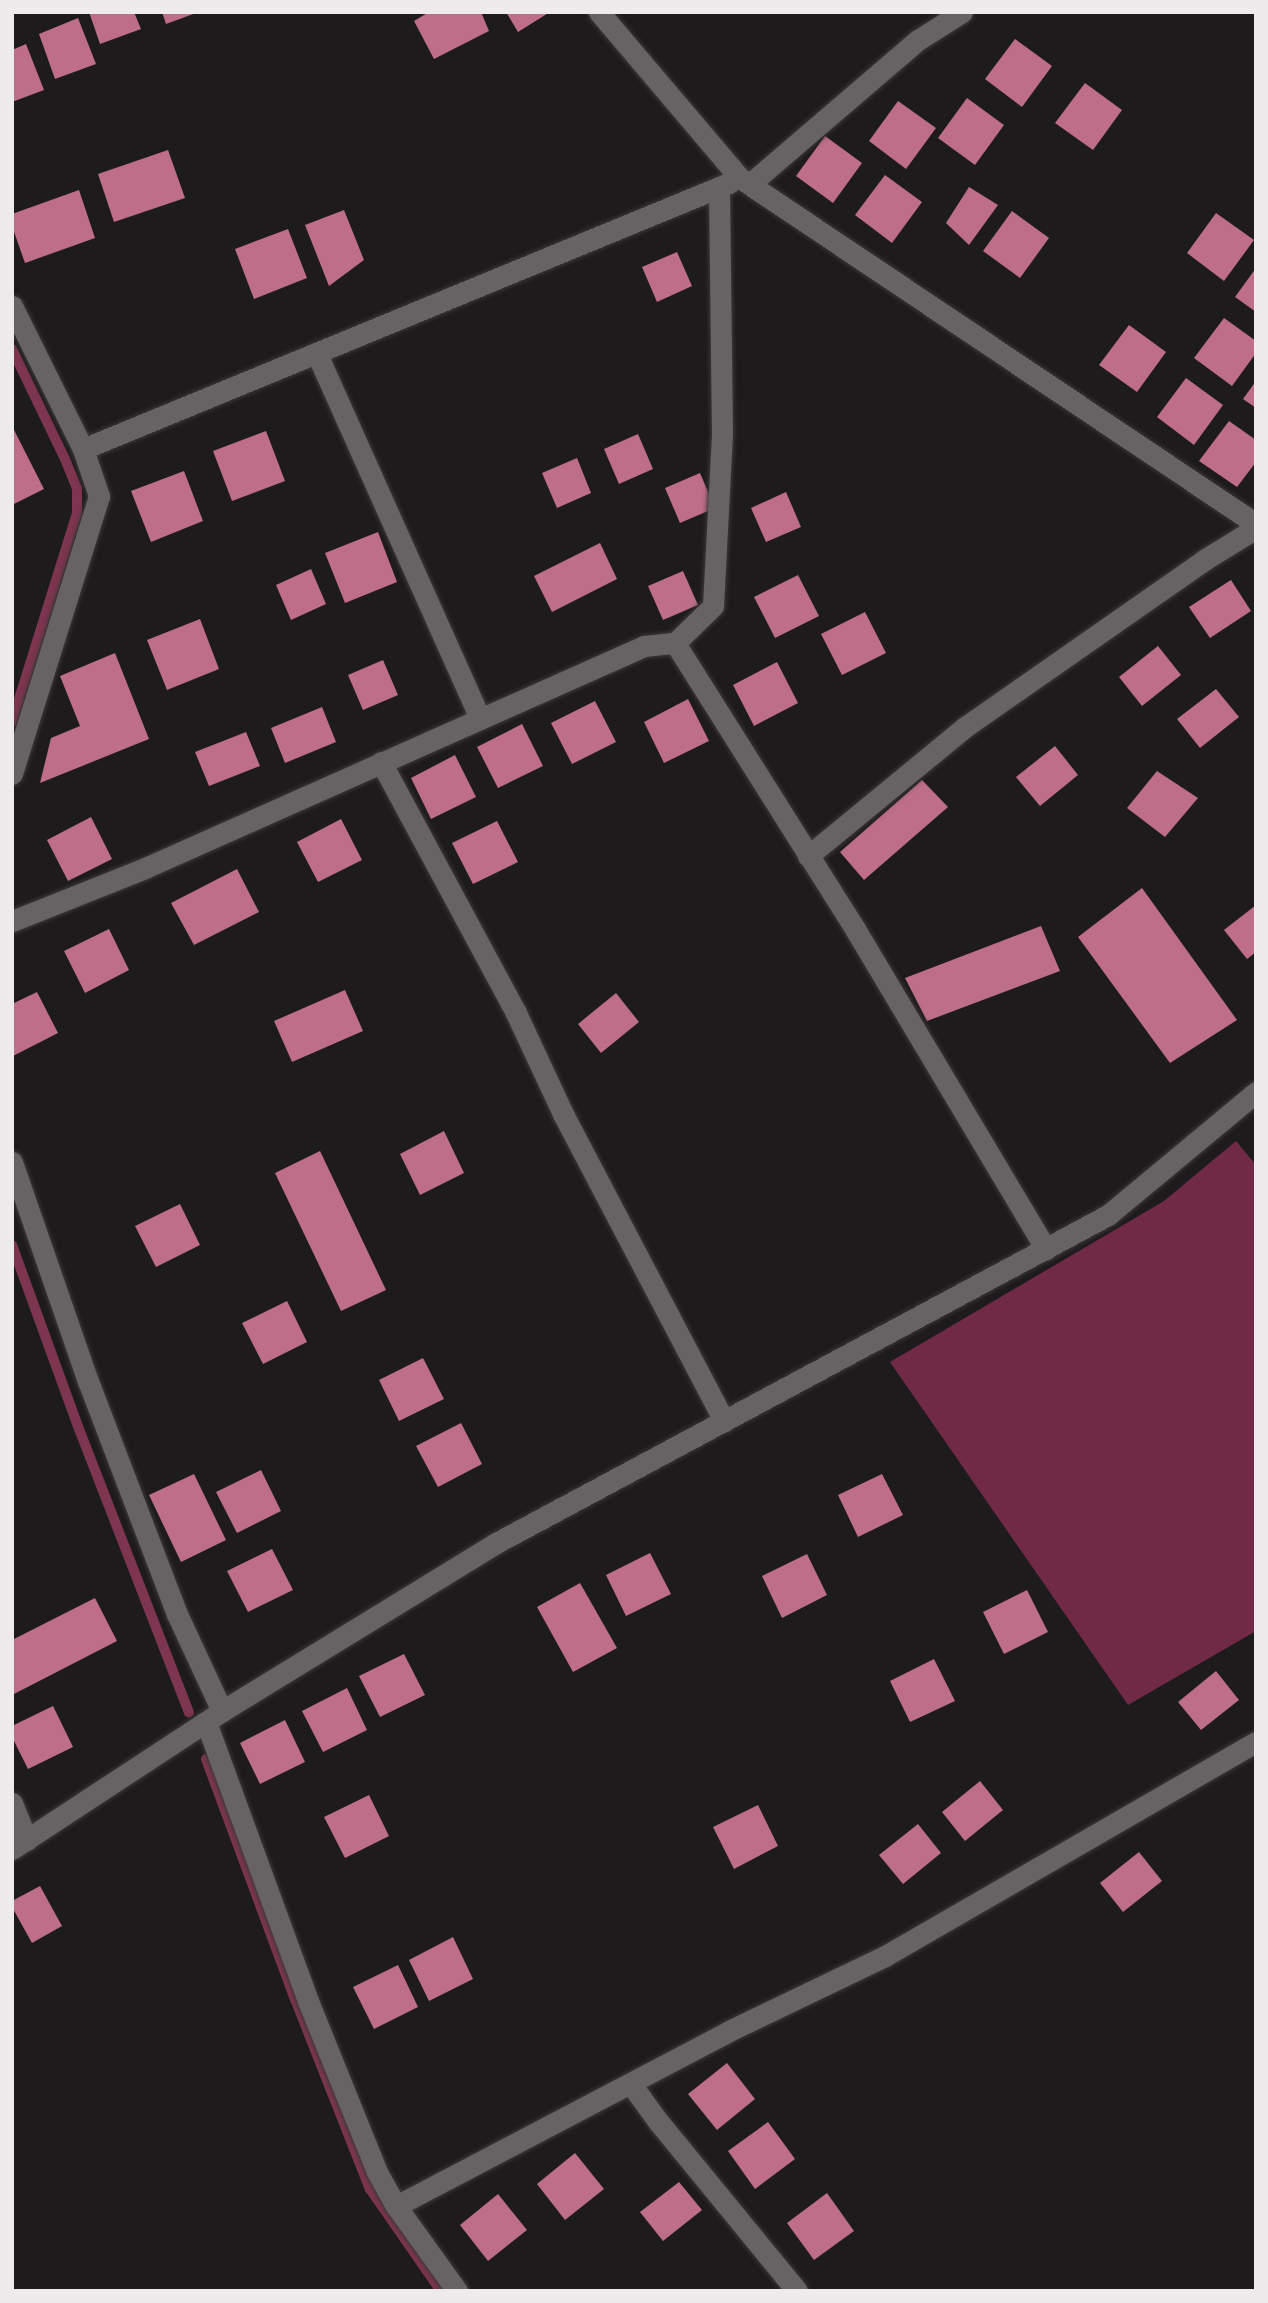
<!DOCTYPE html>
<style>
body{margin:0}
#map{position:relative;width:1268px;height:2303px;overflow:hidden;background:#1e1b1c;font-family:Inter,sans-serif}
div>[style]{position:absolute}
.forest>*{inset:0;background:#712a45}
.stream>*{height:10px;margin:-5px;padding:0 5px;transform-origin:5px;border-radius:5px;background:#7e354f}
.building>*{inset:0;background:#be6e88}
.roads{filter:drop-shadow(0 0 2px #3a3838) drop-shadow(0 0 2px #3a3838)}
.minor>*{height:21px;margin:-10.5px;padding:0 10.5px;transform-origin:10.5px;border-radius:10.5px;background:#676263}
span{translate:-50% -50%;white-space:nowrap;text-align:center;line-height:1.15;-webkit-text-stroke:7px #151213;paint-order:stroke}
.frame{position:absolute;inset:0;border:14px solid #edebeb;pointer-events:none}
</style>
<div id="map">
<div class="forest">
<i style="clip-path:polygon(1236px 1141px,1256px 1165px,1256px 1631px,1128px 1705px,890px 1362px,1164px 1201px)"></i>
</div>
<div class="stream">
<i style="left:12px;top:349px;width:122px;rotate:64.3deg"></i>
<i style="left:65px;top:459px;width:32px;rotate:68deg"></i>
<i style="left:77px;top:489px;width:24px;rotate:90deg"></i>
<i style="left:77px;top:513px;width:219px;rotate:107.3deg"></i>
<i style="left:12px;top:1245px;width:196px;rotate:70deg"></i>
<i style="left:79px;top:1429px;width:304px;rotate:68.8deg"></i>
<i style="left:206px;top:1759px;width:256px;rotate:69.7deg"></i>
<i style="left:295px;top:1999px;width:204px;rotate:68.5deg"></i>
<i style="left:370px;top:2189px;width:124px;rotate:55.2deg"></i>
</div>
<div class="building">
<i style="clip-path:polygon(89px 12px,134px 12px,141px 29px,100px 44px)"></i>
<i style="clip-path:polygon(162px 12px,196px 12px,196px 13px,166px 24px)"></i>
<i style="clip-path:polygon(429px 12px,481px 12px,489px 31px,434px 59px,414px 21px)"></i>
<i style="clip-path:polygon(506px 12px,550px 12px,518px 32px)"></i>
<i style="clip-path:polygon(78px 18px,96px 64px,55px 79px,39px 34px)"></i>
<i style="clip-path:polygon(1015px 39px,1052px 66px,1022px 107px,985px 79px)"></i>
<i style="clip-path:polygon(26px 44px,44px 90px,12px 102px,12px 50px)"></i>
<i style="clip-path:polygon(1085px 83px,1122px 110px,1093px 150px,1055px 123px)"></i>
<i style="clip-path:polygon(967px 98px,1004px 125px,975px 165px,938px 138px)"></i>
<i style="clip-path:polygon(898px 101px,936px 128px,906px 169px,869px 141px)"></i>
<i style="clip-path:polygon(825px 136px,862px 163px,833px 203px,796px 176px)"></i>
<i style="clip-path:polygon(168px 150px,185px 198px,114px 222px,98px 174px)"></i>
<i style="clip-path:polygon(885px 175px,922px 202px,892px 243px,855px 215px)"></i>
<i style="clip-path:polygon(969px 187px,998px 205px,969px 245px,946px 223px)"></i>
<i style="clip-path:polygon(79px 190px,95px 238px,25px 263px,12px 226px,12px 214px)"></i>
<i style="clip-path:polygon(344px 210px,364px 260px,329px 286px,305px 225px)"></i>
<i style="clip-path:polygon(1012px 211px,1049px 238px,1020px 278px,983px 251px)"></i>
<i style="clip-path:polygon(1216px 213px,1254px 240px,1224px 281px,1187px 253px)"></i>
<i style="clip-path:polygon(288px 229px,307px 278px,254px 299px,235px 249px)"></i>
<i style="clip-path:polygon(677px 252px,692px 286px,657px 302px,642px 267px)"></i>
<i style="clip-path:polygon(1256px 268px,1256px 312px,1235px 297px)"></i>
<i style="clip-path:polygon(1224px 318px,1256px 341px,1256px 353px,1232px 386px,1194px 358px)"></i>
<i style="clip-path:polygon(1129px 325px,1166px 352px,1137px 392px,1099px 365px)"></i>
<i style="clip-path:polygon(1186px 378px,1223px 405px,1194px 445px,1157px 417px)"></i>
<i style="clip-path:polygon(1256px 381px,1256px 408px,1243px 399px)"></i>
<i style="clip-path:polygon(1229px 421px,1256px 440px,1256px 462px,1237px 487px,1199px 461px)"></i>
<i style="clip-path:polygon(12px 426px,44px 489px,12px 505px)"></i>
<i style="clip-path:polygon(266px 431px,285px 481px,232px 501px,213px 451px)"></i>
<i style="clip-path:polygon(638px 434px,653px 469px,619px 484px,604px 449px)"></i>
<i style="clip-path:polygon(577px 458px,591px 493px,557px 508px,542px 473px)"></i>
<i style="clip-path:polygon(184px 471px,203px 521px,151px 542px,131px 491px)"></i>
<i style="clip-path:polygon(700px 473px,715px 508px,680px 523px,665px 488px)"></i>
<i style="clip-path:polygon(786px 492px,801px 527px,766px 542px,751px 508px)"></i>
<i style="clip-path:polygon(378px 532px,397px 582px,345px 603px,325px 553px)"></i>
<i style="clip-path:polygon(600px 543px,617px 579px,552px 612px,534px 576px)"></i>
<i style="clip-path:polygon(311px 569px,326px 604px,291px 620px,276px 585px)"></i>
<i style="clip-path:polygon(683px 571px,698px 605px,663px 620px,648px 586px)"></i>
<i style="clip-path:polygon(798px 575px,819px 616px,775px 638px,754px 597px)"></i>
<i style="clip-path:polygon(1231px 580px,1251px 611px,1210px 638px,1189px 607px)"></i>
<i style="clip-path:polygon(865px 612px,886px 653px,842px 675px,821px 634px)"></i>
<i style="clip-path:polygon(200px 619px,219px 669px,167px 690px,147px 640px)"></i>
<i style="clip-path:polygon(1158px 646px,1181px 675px,1142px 706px,1119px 677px)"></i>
<i style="clip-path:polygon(115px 653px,149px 739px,40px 783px,51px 738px,80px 726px,60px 676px)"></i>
<i style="clip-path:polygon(383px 660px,398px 695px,363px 710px,348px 675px)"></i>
<i style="clip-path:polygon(777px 662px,798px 703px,754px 726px,733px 685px)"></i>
<i style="clip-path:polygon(1216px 689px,1239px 717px,1200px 748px,1177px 719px)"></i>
<i style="clip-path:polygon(688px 699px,709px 741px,664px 763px,644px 722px)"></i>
<i style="clip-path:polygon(595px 701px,616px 742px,572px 764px,551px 723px)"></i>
<i style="clip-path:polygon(322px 707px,336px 742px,285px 763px,271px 728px)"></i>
<i style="clip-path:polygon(522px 724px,543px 766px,498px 788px,477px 747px)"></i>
<i style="clip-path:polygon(246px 732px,260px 766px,209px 786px,195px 752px)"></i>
<i style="clip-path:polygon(1055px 746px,1078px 775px,1040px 806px,1016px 777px)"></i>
<i style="clip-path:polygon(455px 755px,476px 797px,431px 819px,411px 778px)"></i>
<i style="clip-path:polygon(1157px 771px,1198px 798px,1165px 837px,1127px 808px)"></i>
<i style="clip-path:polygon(922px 780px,948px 807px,864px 880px,840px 852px)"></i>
<i style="clip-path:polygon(91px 817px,112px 859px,68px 881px,47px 840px)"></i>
<i style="clip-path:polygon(341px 819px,362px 860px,318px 882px,297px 842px)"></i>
<i style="clip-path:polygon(497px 821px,518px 862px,473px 884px,452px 843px)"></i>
<i style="clip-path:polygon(237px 869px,259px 912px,194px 945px,171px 903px)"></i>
<i style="clip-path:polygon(1142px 888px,1237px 1020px,1170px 1063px,1078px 937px)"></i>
<i style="clip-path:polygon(1256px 905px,1256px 952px,1247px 959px,1224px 930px)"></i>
<i style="clip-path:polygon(1041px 926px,1060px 971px,927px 1021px,905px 978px)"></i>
<i style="clip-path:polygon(109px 929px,129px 970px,85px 993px,64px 951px)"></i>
<i style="clip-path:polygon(345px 990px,363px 1031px,292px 1062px,274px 1021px)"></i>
<i style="clip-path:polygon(37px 992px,58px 1033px,13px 1056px,12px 1004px)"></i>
<i style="clip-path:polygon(616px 993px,639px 1022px,601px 1053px,578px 1024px)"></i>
<i style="clip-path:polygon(444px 1131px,464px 1173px,420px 1195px,400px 1154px)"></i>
<i style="clip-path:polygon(320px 1151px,386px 1290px,341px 1311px,275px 1173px)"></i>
<i style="clip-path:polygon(180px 1204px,200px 1245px,156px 1267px,135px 1226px)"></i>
<i style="clip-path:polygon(287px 1301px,307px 1342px,263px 1364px,242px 1323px)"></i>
<i style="clip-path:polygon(423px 1358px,444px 1399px,399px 1421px,379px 1380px)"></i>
<i style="clip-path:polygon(461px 1423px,482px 1464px,438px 1487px,416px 1446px)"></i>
<i style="clip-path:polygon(261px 1470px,281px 1511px,237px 1533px,216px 1492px)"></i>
<i style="clip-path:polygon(194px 1474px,226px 1540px,181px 1562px,149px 1495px)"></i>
<i style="clip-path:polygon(882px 1474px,903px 1515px,858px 1537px,838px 1495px)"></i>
<i style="clip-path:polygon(272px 1549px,293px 1590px,248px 1612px,227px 1571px)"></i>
<i style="clip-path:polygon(650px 1553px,671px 1594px,626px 1616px,606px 1575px)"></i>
<i style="clip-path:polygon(807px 1554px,827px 1595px,782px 1618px,762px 1576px)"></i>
<i style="clip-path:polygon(580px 1583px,617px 1648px,573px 1672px,537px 1607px)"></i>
<i style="clip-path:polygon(1027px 1590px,1048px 1632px,1004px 1654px,983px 1612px)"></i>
<i style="clip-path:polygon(95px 1598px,117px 1641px,14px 1694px,12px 1640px)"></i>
<i style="clip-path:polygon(404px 1654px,425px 1695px,380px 1717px,359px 1676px)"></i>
<i style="clip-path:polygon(934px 1659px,955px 1701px,910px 1722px,890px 1681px)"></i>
<i style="clip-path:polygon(1216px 1671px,1239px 1700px,1201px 1730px,1178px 1702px)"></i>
<i style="clip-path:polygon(347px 1688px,367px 1730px,323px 1752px,302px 1711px)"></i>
<i style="clip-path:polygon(53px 1706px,73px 1747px,28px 1769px,12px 1737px,12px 1726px)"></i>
<i style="clip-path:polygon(285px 1720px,305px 1762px,260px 1784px,240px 1743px)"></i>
<i style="clip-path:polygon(980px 1781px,1003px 1810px,965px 1841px,942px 1812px)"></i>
<i style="clip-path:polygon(369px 1795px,389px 1836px,345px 1858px,324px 1817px)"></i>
<i style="clip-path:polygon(758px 1805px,778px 1846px,734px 1869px,713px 1827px)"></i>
<i style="clip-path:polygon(918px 1824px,941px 1853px,903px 1884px,879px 1855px)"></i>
<i style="clip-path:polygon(1139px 1852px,1162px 1881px,1123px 1912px,1100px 1883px)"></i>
<i style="clip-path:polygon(40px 1886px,62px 1926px,32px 1943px,12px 1907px,12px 1901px)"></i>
<i style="clip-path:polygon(453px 1937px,473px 1979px,429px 2001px,409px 1960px)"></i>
<i style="clip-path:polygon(398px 1965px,418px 2007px,374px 2029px,353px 1987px)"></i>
<i style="clip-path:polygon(727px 2063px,755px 2099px,717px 2130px,688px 2094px)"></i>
<i style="clip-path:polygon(768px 2122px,795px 2159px,755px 2189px,728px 2151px)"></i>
<i style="clip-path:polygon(575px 2153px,604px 2189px,565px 2220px,537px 2184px)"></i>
<i style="clip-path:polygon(679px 2182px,702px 2210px,663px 2241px,640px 2212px)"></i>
<i style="clip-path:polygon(827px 2193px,854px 2231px,814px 2260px,787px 2223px)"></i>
<i style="clip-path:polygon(498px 2194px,527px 2230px,488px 2261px,460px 2225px)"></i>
</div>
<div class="roads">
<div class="minor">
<i style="left:599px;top:12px;width:218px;rotate:49.7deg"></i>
<i style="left:740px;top:178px;width:621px;rotate:33.84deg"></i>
<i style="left:751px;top:183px;width:220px;rotate:-40.6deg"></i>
<i style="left:918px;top:40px;width:52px;rotate:-32.5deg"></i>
<i style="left:12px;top:306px;width:160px;rotate:63.6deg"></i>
<i style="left:83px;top:449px;width:50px;rotate:71.2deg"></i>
<i style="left:99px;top:496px;width:291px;rotate:107.4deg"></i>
<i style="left:317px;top:354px;width:399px;rotate:65.9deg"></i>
<i style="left:83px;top:449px;width:699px;rotate:-22.38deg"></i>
<i style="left:675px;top:643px;width:338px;rotate:57.8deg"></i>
<i style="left:855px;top:929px;width:373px;rotate:59.2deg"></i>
<i style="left:381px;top:762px;width:285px;rotate:61.7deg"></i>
<i style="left:516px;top:1013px;width:111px;rotate:65deg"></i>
<i style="left:563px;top:1114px;width:347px;rotate:62.3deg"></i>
<i style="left:808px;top:856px;width:203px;rotate:-39.4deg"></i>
<i style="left:965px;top:727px;width:292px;rotate:-34.9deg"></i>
<i style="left:1204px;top:560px;width:61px;rotate:-31.6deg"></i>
<i style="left:12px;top:921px;width:143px;rotate:-21.7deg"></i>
<i style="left:145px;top:868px;width:546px;rotate:-23.98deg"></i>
<i style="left:644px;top:646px;width:31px;rotate:-6deg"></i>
<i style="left:675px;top:643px;width:53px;rotate:-44.2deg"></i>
<i style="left:713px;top:606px;width:172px;rotate:-87deg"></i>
<i style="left:722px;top:434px;width:247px;rotate:-90.7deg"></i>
<i style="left:12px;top:1162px;width:232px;rotate:70.9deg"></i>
<i style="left:88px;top:1381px;width:249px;rotate:69.1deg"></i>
<i style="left:177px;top:1614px;width:107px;rotate:65.1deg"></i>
<i style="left:206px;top:1722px;width:297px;rotate:69.9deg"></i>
<i style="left:308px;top:2001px;width:184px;rotate:68deg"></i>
<i style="left:377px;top:2172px;width:39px;rotate:61deg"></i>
<i style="left:396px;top:2206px;width:105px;rotate:54.3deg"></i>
<i style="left:12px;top:1803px;width:40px;rotate:68deg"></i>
<i style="left:12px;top:1849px;width:251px;rotate:-33.3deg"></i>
<i style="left:222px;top:1711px;width:321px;rotate:-31.5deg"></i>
<i style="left:496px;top:1543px;width:694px;rotate:-28.19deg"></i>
<i style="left:1108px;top:1215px;width:192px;rotate:-39.7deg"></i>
<i style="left:631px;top:2084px;width:44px;rotate:54.2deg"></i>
<i style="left:657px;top:2120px;width:221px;rotate:50.7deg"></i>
<i style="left:396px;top:2206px;width:376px;rotate:-27.7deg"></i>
<i style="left:729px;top:2031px;width:173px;rotate:-25.7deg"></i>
<i style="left:885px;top:1956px;width:428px;rotate:-30deg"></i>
</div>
</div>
<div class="frame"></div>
</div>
